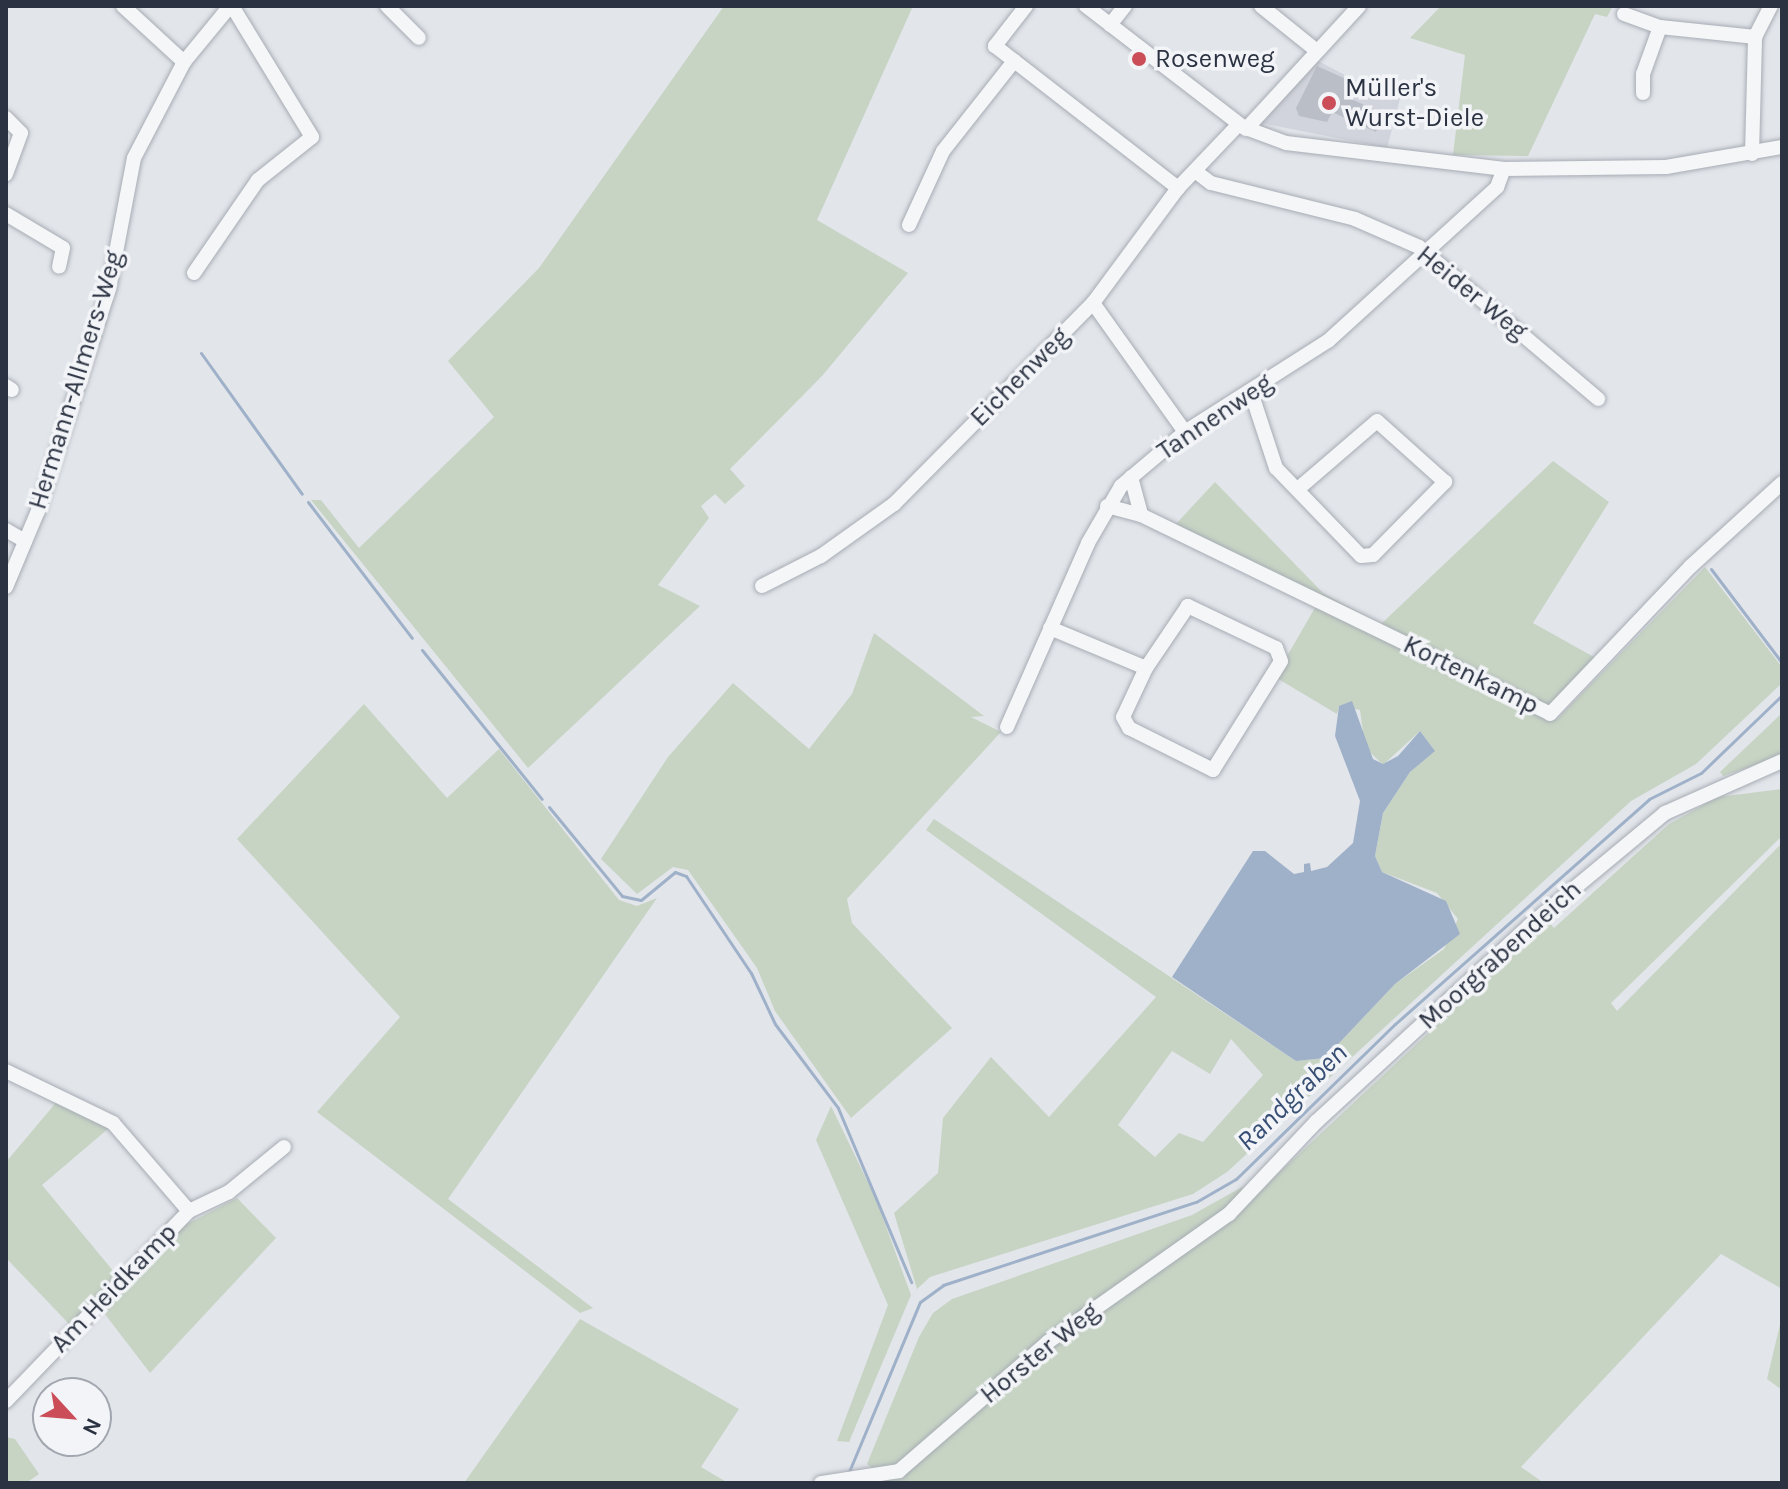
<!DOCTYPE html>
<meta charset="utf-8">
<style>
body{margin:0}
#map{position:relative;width:1788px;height:1489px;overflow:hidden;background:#e2e5ea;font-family:Karla,sans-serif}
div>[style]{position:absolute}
.built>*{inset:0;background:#d1d4dc}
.green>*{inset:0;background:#c7d4c4}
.water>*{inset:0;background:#9fb1c9}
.stream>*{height:3px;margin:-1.5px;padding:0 1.5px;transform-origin:1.5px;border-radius:1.5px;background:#9fb1c9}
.building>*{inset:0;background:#babec7}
.roads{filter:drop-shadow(0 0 2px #a7acb4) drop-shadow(0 0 2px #a7acb4)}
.minor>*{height:14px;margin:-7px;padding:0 7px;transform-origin:7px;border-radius:7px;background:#f5f6f8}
.dots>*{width:22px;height:22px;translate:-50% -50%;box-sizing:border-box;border:4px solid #f2f4f7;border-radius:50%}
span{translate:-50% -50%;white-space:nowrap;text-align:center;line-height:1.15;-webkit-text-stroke:7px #f2f4f7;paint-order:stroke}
.poi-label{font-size:26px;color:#2b3242}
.left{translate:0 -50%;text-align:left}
.street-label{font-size:26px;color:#2b3242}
.water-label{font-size:28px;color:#364e74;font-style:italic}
.frame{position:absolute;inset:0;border:8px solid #2b3242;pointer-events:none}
.north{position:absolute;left:32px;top:1377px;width:80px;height:80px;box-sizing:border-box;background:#f2f4f7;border:2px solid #a2a6af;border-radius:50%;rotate:116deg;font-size:22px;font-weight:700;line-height:32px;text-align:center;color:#2b3242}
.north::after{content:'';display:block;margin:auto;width:28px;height:36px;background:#ca4d58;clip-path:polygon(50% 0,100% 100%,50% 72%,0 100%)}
</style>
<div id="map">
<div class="built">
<i style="clip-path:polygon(1316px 60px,1374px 90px,1401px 95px,1387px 148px,1261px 123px)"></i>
</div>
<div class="green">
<i style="clip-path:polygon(724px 6px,913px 6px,817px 220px,908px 273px,822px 376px,730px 469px,745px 486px,725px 504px,715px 494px,701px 506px,709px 518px,658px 585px,700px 606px,528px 768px,311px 500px,321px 500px,359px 548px,494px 417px,448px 361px,539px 268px)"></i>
<i style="clip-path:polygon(1441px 6px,1613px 6px,1607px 17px,1595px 14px,1528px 156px,1453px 155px,1465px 55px,1410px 38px)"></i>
<i style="clip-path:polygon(evenodd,1553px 461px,1609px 502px,1533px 623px,1601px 661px,1558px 695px,1556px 720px,1705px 567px,1782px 667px,1782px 683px,1696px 764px,1631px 801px,1227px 1172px,1193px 1194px,930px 1277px,917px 1289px,894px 1213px,938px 1173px,943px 1118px,991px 1057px,1049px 1117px,1156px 997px,926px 830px,934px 819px,1296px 1061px,1325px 1058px,1395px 984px,1444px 949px,1458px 919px,1437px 893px,1382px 872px,1375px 856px,1383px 813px,1410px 772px,1434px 750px,1420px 731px,1383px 765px,1365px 747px,1360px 710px,1339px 706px,1337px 714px,1275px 677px,1320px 599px,1175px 525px,1215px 482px,1323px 593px,1381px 624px,1553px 461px,1231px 1039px,1263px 1075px,1203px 1142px,1179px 1133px,1155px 1157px,1118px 1125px,1172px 1051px,1210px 1074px,1231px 1039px)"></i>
<i style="clip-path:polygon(874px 633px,984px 716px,971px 717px,1001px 732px,847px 899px,852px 923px,952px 1028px,851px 1118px,775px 1011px,757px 968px,688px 870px,673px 867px,637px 894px,601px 859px,668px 757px,733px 683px,809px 749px,852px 694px)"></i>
<i style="clip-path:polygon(364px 704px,447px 798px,499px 749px,619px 900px,637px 906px,657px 898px,448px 1199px,593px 1308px,580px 1313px,317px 1112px,400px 1017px,237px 839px)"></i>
<i style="clip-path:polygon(1782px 713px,1782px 756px,1723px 776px,1720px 772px)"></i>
<i style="clip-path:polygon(1782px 789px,1782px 836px,1611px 1003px,1617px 1011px,1782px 843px,1782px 1289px,1721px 1254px,1521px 1467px,1544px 1483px,871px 1483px,1253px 1197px,1548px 921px,1554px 928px,1669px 824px,1718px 797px)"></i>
<i style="clip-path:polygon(59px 1099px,109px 1128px,42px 1185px,119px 1278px,71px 1326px,6px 1258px,6px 1162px)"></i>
<i style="clip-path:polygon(831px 1106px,876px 1199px,911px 1295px,849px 1442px,837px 1441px,888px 1305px,816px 1140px)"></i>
<i style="clip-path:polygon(1242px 1187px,1247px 1191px,1225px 1211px,1046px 1339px,897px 1466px,876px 1471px,867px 1464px,919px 1337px,933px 1313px,952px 1299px,1192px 1215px)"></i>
<i style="clip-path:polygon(237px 1198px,276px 1238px,150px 1373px,101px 1309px,181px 1227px)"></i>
<i style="clip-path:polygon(1782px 1316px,1782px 1390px,1767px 1379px)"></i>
<i style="clip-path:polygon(580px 1319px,739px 1409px,701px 1467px,728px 1483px,464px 1483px)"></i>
<i style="clip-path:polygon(6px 1437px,15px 1439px,39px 1474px,26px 1483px,6px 1483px)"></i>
</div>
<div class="water">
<i style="clip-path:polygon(1352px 701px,1373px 759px,1383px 764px,1398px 756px,1420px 731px,1435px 751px,1410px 772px,1383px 813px,1375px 856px,1382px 872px,1446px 901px,1460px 934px,1395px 984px,1325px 1058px,1296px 1061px,1172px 977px,1253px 851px,1265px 851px,1294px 874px,1304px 872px,1304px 864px,1310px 863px,1311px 871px,1327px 867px,1353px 843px,1360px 801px,1335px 736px,1339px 706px)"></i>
</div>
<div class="stream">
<i style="left:201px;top:353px;width:173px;rotate:54.4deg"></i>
<i style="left:308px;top:502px;width:171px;rotate:52.6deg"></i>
<i style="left:1711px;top:569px;width:118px;rotate:52.9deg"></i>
<i style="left:422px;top:650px;width:191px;rotate:51.2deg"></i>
<i style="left:549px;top:807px;width:115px;rotate:50.6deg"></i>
<i style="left:622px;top:896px;width:19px;rotate:12deg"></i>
<i style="left:641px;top:900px;width:44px;rotate:-39.5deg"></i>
<i style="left:675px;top:872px;width:12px;rotate:20deg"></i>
<i style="left:686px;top:876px;width:117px;rotate:56.2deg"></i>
<i style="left:751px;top:973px;width:56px;rotate:64.8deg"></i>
<i style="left:775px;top:1024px;width:105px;rotate:53.1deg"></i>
<i style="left:838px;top:1108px;width:189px;rotate:67.2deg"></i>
<i style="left:848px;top:1474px;width:186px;rotate:-67.3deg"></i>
<i style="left:920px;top:1302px;width:29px;rotate:-36deg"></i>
<i style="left:943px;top:1285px;width:266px;rotate:-18.2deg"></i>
<i style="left:1196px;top:1202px;width:46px;rotate:-29.9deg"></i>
<i style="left:1236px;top:1179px;width:222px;rotate:-44.3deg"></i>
<i style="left:1395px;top:1024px;width:339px;rotate:-41.5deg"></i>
<i style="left:1649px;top:799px;width:58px;rotate:-26.6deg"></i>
<i style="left:1701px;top:773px;width:112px;rotate:-43.9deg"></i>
</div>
<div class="building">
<i style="clip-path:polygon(1317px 66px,1355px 83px,1349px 98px,1384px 114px,1376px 132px,1332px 112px,1327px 122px,1299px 116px,1296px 108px)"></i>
</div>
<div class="roads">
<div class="minor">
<i style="left:123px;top:6px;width:83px;rotate:42.6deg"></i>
<i style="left:387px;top:6px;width:45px;rotate:45deg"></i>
<i style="left:1026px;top:6px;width:51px;rotate:127.8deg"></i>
<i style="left:995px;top:46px;width:232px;rotate:37.8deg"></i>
<i style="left:1086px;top:6px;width:198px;rotate:37.6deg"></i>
<i style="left:1243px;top:127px;width:46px;rotate:20.4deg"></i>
<i style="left:1286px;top:143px;width:220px;rotate:6.8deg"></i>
<i style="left:1504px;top:169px;width:162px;rotate:-0.7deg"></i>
<i style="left:1666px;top:167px;width:118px;rotate:-9.8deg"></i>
<i style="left:1261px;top:6px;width:72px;rotate:38.8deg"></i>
<i style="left:1624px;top:14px;width:38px;rotate:20deg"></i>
<i style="left:1660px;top:27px;width:96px;rotate:6deg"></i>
<i style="left:1110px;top:25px;width:24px;rotate:-52deg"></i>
<i style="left:1643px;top:93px;width:19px;rotate:-90deg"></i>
<i style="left:1643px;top:74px;width:50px;rotate:-70.1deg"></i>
<i style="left:6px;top:118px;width:21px;rotate:45deg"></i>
<i style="left:21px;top:133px;width:44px;rotate:110.1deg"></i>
<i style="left:1246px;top:129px;width:167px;rotate:-47.4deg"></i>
<i style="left:1752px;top:154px;width:117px;rotate:-88.5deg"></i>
<i style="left:1755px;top:37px;width:35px;rotate:-63deg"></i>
<i style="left:1195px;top:171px;width:20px;rotate:37deg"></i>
<i style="left:1211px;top:183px;width:148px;rotate:14deg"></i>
<i style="left:1355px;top:219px;width:70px;rotate:23.6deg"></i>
<i style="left:1419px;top:247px;width:235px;rotate:40.3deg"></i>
<i style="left:6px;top:214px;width:66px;rotate:30.8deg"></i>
<i style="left:63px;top:248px;width:19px;rotate:102deg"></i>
<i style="left:909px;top:225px;width:81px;rotate:-65.3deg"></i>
<i style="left:943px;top:151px;width:115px;rotate:-51.7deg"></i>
<i style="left:194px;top:273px;width:113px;rotate:-55.5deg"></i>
<i style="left:258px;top:180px;width:69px;rotate:-38.5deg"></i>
<i style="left:312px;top:137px;width:153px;rotate:-121.4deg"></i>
<i style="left:1093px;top:303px;width:158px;rotate:54.5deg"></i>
<i style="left:6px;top:386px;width:7px;rotate:34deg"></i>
<i style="left:1251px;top:392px;width:80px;rotate:71.8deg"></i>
<i style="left:1276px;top:468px;width:122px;rotate:46deg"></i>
<i style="left:1361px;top:556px;width:12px;rotate:-5deg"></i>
<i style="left:1373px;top:555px;width:103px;rotate:-45.4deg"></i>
<i style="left:1445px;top:482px;width:91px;rotate:-138.1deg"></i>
<i style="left:1377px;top:421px;width:103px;rotate:139.3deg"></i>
<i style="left:1131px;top:477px;width:39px;rotate:75deg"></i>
<i style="left:1107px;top:506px;width:35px;rotate:15deg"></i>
<i style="left:1141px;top:515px;width:455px;rotate:25.9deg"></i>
<i style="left:1550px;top:714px;width:204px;rotate:-46.4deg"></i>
<i style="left:1691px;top:566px;width:123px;rotate:-42.4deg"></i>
<i style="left:6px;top:530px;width:22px;rotate:30deg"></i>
<i style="left:762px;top:586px;width:66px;rotate:-27deg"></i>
<i style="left:821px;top:556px;width:90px;rotate:-35.5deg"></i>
<i style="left:894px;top:504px;width:283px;rotate:-45.3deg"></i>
<i style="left:1093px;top:303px;width:143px;rotate:-53.5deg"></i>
<i style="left:1178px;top:188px;width:88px;rotate:-46.4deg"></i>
<i style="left:6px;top:587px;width:82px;rotate:-67.2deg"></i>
<i style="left:38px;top:511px;width:233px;rotate:-72.3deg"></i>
<i style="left:109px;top:289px;width:133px;rotate:-79.2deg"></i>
<i style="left:134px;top:158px;width:108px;rotate:-62.5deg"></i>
<i style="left:184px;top:62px;width:72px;rotate:-50.6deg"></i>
<i style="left:1050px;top:628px;width:104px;rotate:22.6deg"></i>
<i style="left:1146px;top:668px;width:54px;rotate:115.1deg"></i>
<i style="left:1123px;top:717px;width:13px;rotate:61deg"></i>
<i style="left:1129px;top:728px;width:94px;rotate:26.6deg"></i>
<i style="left:1213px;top:770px;width:128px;rotate:-58deg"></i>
<i style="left:1281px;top:661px;width:14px;rotate:-111deg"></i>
<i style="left:1276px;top:648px;width:98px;rotate:-154.5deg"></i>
<i style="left:1188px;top:606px;width:75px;rotate:124.1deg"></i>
<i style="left:1007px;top:727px;width:201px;rotate:-66.2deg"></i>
<i style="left:1088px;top:543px;width:66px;rotate:-59.9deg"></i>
<i style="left:1121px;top:486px;width:84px;rotate:-40.2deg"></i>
<i style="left:1185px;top:432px;width:169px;rotate:-32.5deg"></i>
<i style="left:1328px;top:341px;width:229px;rotate:-42.3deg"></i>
<i style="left:1497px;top:187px;width:19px;rotate:-69deg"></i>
<i style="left:6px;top:1071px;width:119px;rotate:25.9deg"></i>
<i style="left:113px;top:1123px;width:116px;rotate:49.2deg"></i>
<i style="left:189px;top:1211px;width:264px;rotate:133.9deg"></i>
<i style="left:189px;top:1211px;width:44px;rotate:-25.4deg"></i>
<i style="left:229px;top:1192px;width:71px;rotate:-39.3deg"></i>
<i style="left:821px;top:1483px;width:79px;rotate:-8.7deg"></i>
<i style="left:899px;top:1471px;width:197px;rotate:-40.9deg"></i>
<i style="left:1048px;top:1342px;width:222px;rotate:-35.3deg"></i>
<i style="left:1229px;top:1214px;width:127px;rotate:-46.6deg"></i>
<i style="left:1316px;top:1122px;width:289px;rotate:-42.6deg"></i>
<i style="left:1529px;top:926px;width:177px;rotate:-39.7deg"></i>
<i style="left:1665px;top:813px;width:128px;rotate:-24deg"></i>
</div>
</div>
<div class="dots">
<i style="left:1139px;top:59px;background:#ca4d58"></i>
<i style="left:1329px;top:103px;background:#ca4d58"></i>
</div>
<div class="poi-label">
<span class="left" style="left:1155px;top:59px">Rosenweg</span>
<span class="left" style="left:1345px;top:103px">Müller's<br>Wurst-Diele</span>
</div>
<div class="street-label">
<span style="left:1472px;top:293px;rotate:39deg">Heider Weg</span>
<span style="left:1020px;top:377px;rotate:-45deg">Eichenweg</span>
<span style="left:76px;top:380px;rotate:-73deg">Hermann-Allmers-Weg</span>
<span style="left:1215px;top:417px;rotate:-34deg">Tannenweg</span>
<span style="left:1471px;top:675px;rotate:26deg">Kortenkamp</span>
<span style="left:1500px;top:955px;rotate:-42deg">Moorgrabendeich</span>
<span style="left:114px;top:1288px;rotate:-46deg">Am Heidkamp</span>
<span style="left:1040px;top:1353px;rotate:-39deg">Horster Weg</span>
</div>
<div class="water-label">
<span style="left:1292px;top:1097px;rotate:-44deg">Randgraben</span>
</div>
<div class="frame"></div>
<div class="north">N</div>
</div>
